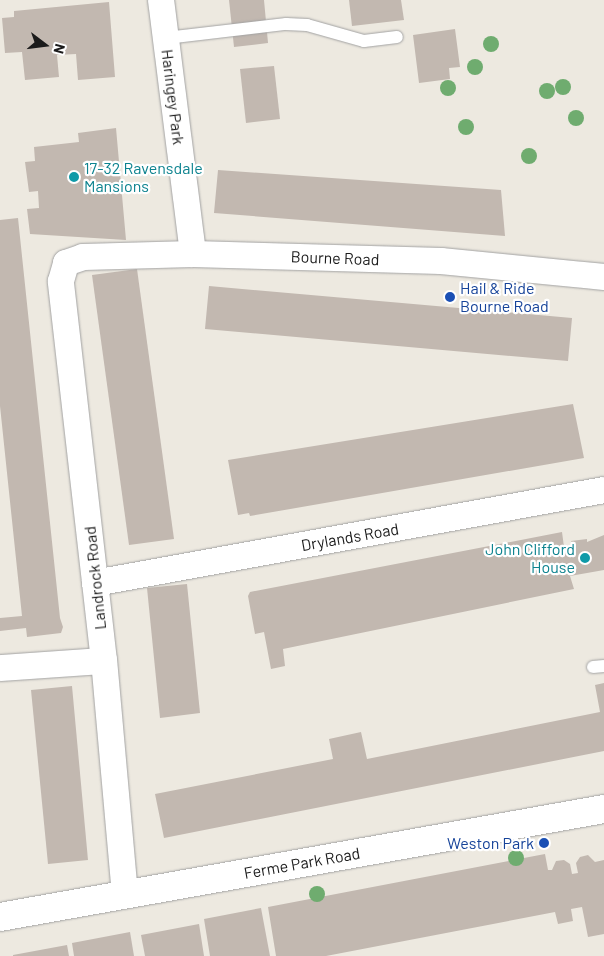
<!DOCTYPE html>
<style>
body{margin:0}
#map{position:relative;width:604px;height:956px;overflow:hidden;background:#ede9e0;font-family:Barlow,sans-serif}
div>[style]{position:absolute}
.building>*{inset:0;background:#c2b8b0}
.roads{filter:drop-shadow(0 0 1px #a2a2a2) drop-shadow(0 0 1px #a2a2a2)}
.service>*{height:12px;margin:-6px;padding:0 6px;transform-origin:6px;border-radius:6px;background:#fff}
.minor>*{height:26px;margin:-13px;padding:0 13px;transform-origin:13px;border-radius:13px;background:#fff}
.tertiary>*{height:28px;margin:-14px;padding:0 14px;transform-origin:14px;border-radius:14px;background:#fff}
.trees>*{width:16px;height:16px;margin:-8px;border-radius:50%;background:#6fac6f}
.dots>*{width:14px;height:14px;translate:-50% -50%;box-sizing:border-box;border:2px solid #fff;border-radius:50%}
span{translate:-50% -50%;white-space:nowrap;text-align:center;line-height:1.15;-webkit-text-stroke:4.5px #fff;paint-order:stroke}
.street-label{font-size:16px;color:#1b1b1b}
.culture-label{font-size:16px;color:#0d838f}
.left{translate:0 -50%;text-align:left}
.right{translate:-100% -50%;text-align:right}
.transit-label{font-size:16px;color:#164399}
.north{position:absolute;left:20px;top:20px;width:50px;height:50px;-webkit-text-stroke:4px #fff;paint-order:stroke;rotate:105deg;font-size:14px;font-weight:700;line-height:20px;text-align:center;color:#1b1b1b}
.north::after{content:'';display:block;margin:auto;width:18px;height:22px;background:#1b1b1b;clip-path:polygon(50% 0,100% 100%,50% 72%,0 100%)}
</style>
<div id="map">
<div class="building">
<i style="clip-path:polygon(229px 0,264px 0,268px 43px,234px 47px)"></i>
<i style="clip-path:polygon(349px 0,401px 0,404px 20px,352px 26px)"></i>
<i style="clip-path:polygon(109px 2px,115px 77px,78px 80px,76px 54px,57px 55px,59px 77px,25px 80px,22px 52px,5px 53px,2px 18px,14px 17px,14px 11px)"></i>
<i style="clip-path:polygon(455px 29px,460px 67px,449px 68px,450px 79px,419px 83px,413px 35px)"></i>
<i style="clip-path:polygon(274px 66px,280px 119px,246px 123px,240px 69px)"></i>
<i style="clip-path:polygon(116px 128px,126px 240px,30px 234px,27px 209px,39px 208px,38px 191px,29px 192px,25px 162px,35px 161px,34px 147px,79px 142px,78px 133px)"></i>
<i style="clip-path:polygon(218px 170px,501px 190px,505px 236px,214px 213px)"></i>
<i style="clip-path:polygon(18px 218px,60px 618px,63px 627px,61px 633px,27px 637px,26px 628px,0 631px,0 618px,22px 616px,0 406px,0 220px)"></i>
<i style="clip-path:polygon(137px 269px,174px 539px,129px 545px,92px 275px)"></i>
<i style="clip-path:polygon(209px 286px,572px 318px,568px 361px,205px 329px)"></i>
<i style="clip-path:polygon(573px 404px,584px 458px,250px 516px,249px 513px,238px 515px,228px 460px)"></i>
<i style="clip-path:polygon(562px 532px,564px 547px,573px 544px,571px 541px,587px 539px,587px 542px,604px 535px,604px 570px,570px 576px,574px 589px,283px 649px,285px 666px,271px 669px,264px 632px,255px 634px,248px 596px,250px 592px)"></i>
<i style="clip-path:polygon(187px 584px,200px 713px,160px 718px,147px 588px)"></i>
<i style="clip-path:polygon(604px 683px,604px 751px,164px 838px,155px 794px,333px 759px,329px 739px,361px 732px,367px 759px,600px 712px,595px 685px)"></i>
<i style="clip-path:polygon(72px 686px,88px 860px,48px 864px,31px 690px)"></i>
<i style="clip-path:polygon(545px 854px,548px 870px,552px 870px,556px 861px,564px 860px,570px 864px,572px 874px,578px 873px,576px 863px,580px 857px,588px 855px,595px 862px,604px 860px,604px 934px,588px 937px,582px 907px,571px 909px,573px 921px,558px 924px,555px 912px,326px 956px,276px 956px,268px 907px)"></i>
<i style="clip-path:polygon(261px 908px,270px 956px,210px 956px,204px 919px)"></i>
<i style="clip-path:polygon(199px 924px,204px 956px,145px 956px,141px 935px)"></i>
<i style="clip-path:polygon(130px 932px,134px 956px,74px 956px,72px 943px)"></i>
<i style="clip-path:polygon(67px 945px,69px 956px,13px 956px,13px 955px)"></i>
</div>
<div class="roads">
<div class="service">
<i style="left:166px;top:38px;width:121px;rotate:-6.7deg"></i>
<i style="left:286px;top:24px;width:21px;rotate:3deg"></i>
<i style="left:307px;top:25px;width:59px;rotate:15.7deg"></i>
<i style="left:364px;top:41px;width:33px;rotate:-7deg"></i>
<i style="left:593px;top:667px;width:11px;rotate:-5deg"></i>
</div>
<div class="minor">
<i style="left:161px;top:0;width:256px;rotate:82.8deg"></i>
<i style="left:95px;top:583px;width:517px;rotate:-10.35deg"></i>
<i style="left:0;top:668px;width:104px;rotate:-3.9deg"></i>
<i style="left:125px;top:895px;width:235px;rotate:-95.1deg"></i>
<i style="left:104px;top:661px;width:382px;rotate:-96.5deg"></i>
<i style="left:61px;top:281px;width:19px;rotate:-74deg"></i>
<i style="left:66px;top:263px;width:18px;rotate:-19deg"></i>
<i style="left:83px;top:257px;width:110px;rotate:-1.6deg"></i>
<i style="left:193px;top:254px;width:248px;rotate:1.6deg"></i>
<i style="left:441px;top:261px;width:164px;rotate:5.6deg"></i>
</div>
<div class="tertiary">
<i style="left:0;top:917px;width:614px;rotate:-10.14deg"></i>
</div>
</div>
<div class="trees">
<i style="left:491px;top:44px"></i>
<i style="left:475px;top:67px"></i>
<i style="left:563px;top:87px"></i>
<i style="left:448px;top:88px"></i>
<i style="left:547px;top:91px"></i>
<i style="left:576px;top:118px"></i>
<i style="left:466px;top:127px"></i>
<i style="left:529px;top:156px"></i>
<i style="left:516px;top:858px"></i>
<i style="left:317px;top:894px"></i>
</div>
<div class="dots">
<i style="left:74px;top:177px;background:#0f9aa8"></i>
<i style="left:450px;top:297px;background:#1a4fb4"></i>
<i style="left:585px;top:558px;background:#0f9aa8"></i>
<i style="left:544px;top:843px;background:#1a4fb4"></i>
</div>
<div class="street-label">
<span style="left:173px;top:97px;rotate:83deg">Haringey Park</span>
<span style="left:335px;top:258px;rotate:2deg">Bourne Road</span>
<span style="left:350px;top:537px;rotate:-10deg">Drylands Road</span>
<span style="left:95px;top:578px;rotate:-96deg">Landrock Road</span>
<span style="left:302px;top:863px;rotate:-10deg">Ferme Park Road</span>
</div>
<div class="culture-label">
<span class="left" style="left:84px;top:177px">17-32 Ravensdale<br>Mansions</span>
<span class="right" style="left:575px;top:558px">John Clifford<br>House</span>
</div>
<div class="transit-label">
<span class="left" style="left:460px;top:297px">Hail &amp; Ride<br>Bourne Road</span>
<span class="right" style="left:534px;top:843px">Weston Park</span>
</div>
<div class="north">N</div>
</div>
